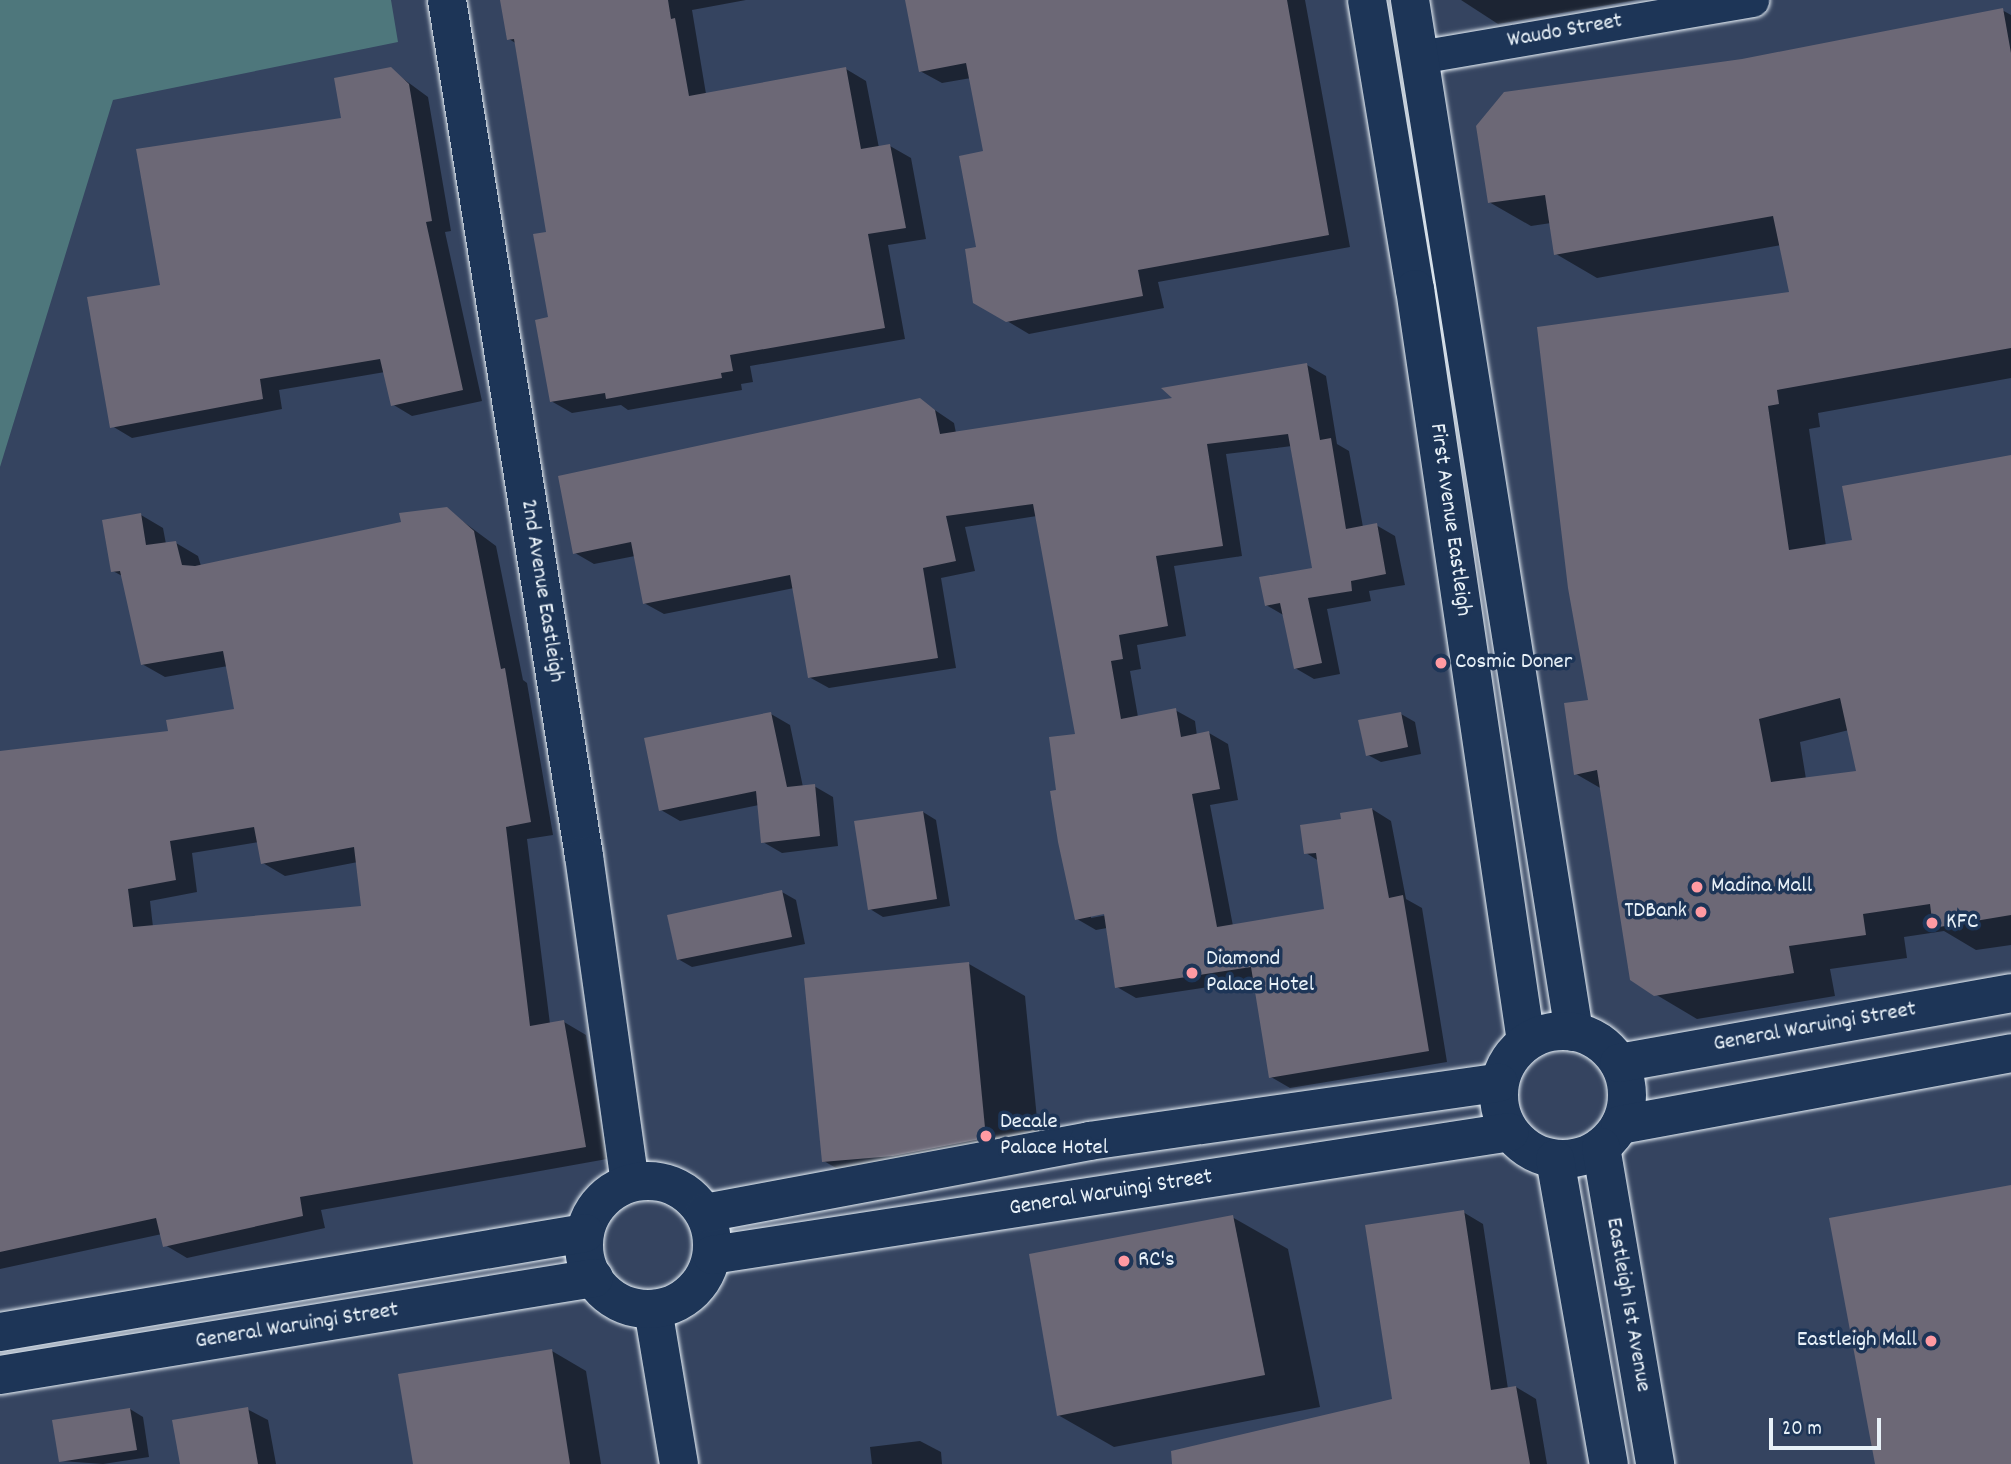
<!DOCTYPE html>
<style>
body{margin:0}
#map{position:relative;width:2011px;height:1464px;overflow:hidden;background:#354460;font-family:Dekko,sans-serif}
div>[style]{position:absolute}
.green>*{inset:0;background:#4e777c}
.shadow>*{inset:0;background:#0007}
.building>*{inset:0;background:#6c6876}
.roads{filter:drop-shadow(0 0 2px #e8f1f8) drop-shadow(0 0 2px #e8f1f8)}
.minor>*{height:33px;margin:-16.5px;padding:0 16.5px;transform-origin:16.5px;border-radius:16.5px;background:#1d3557}
.tertiary>*{height:38px;margin:-19px;padding:0 19px;transform-origin:19px;border-radius:19px;background:#1d3557}
.secondary>*{height:38px;margin:-19px;padding:0 19px;transform-origin:19px;border-radius:19px;background:#1d3557}
.secondary>.ring{margin:-19px;padding:0;box-sizing:content-box;background:none;border:38px solid #1d3557;border-radius:50%}
.dots>*{width:19px;height:19px;translate:-50% -50%;box-sizing:border-box;border:4px solid #1d3557;border-radius:50%}
span{translate:-50% -50%;white-space:nowrap;text-align:center;line-height:1.15;-webkit-text-stroke:7px #1d3557;paint-order:stroke}
.street-label{font-size:23px;color:#e8f1f8}
.poi-label{font-size:23px;color:#e8f1f8}
.left{translate:0 -50%;text-align:left}
.right{translate:-100% -50%;text-align:right}
.scale{position:absolute;left:1769px;top:1418px;width:112px;height:32px;box-sizing:border-box;border:4px solid #e8f1f8;border-top:0;padding-left:9px;font-size:21px;line-height:24px;white-space:nowrap;color:#e8f1f8;-webkit-text-stroke:5px #1d3557;paint-order:stroke}
</style>
<div id="map">
<div class="green">
<i style="clip-path:polygon(0 0,391px 0,398px 42px,113px 100px,0 467px)"></i>
</div>
<div class="shadow">
<i style="clip-path:polygon(502px 0,746px 0,692px 10px,706px 94px,846px 69px,866px 81px,879px 148px,890px 146px,911px 158px,926px 239px,888px 245px,905px 339px,750px 366px,753px 382px,741px 384px,742px 390px,628px 410px,621px 405px,572px 413px,551px 401px,548px 233px,517px 44px,509px 39px)"></i>
<i style="clip-path:polygon(907px 0,1305px 0,1350px 247px,1158px 282px,1164px 308px,1029px 334px,975px 302px,985px 153px,971px 78px,942px 83px,920px 71px)"></i>
<i style="clip-path:polygon(1461px 0,1637px 0,1498px 24px)"></i>
<i style="clip-path:polygon(evenodd,2002px 10px,2011px 15px,2011px 378px,1818px 413px,1820px 427px,1809px 429px,1826px 546px,1854px 541px,2011px 457px,2011px 945px,1976px 950px,1944px 931px,1904px 937px,1907px 958px,1830px 969px,1835px 996px,1697px 1019px,1655px 994px,1602px 789px,1576px 774px,1590px 701px,1791px 293px,1781px 245px,1597px 278px,1556px 254px,1551px 223px,1531px 226px,1489px 202px,1742px 61px,2002px 10px,1849px 730px,1858px 772px,1806px 779px,1800px 742px,1849px 730px)"></i>
<i style="clip-path:polygon(390px 69px,428px 97px,451px 231px,445px 232px,482px 401px,412px 416px,392px 404px,385px 372px,279px 390px,282px 409px,132px 438px,112px 426px,162px 287px,343px 119px)"></i>
<i style="clip-path:polygon(evenodd,1307px 365px,1326px 376px,1337px 444px,1349px 451px,1363px 527px,1376px 525px,1395px 536px,1405px 585px,1369px 591px,1371px 601px,1327px 609px,1340px 674px,1314px 679px,1295px 668px,1285px 616px,1266px 605px,1314px 569px,1292px 446px,1226px 454px,1242px 556px,1174px 566px,1186px 636px,1137px 645px,1141px 669px,1130px 671px,1138px 717px,1175px 710px,1195px 721px,1197px 736px,1209px 733px,1228px 744px,1238px 800px,1210px 805px,1233px 926px,1326px 910px,1319px 861px,1306px 853px,1343px 821px,1372px 809px,1391px 821px,1406px 899px,1422px 908px,1447px 1062px,1290px 1088px,1271px 1077px,1255px 980px,1136px 998px,1117px 987px,1107px 928px,1096px 930px,1077px 919px,1058px 792px,1077px 736px,1037px 516px,965px 527px,975px 571px,941px 578px,956px 668px,829px 688px,809px 677px,794px 588px,664px 614px,644px 603px,635px 556px,594px 564px,575px 553px,920px 400px,954px 423px,956px 433px,1176px 400px,1307px 365px,1112px 910px,1113px 914px,1091px 918px,1091px 915px,1112px 910px)"></i>
<i style="clip-path:polygon(evenodd,446px 509px,496px 546px,523px 680px,527px 683px,553px 835px,527px 839px,550px 1024px,564px 1022px,586px 1035px,607px 1159px,321px 1210px,325px 1228px,187px 1258px,165px 1245px,162px 1234px,0 1269px,0 753px,170px 732px,236px 710px,228px 666px,165px 677px,142px 664px,124px 577px,113px 571px,141px 515px,163px 528px,166px 544px,176px 543px,198px 556px,201px 566px,403px 523px,446px 509px,259px 842px,263px 863px,285px 876px,358px 862px,363px 907px,153px 927px,150px 901px,197px 892px,192px 853px,259px 842px)"></i>
<i style="clip-path:polygon(771px 714px,790px 725px,803px 787px,814px 786px,833px 797px,838px 846px,782px 853px,763px 842px,759px 805px,680px 821px,661px 810px)"></i>
<i style="clip-path:polygon(1401px 714px,1415px 722px,1421px 754px,1381px 762px,1368px 755px)"></i>
<i style="clip-path:polygon(923px 812px,936px 820px,950px 906px,883px 917px,870px 909px)"></i>
<i style="clip-path:polygon(782px 892px,796px 900px,805px 944px,692px 967px,678px 959px)"></i>
<i style="clip-path:polygon(969px 964px,1025px 996px,1042px 1170px,949px 1187px,880px 1194px,824px 1161px)"></i>
<i style="clip-path:polygon(1463px 1212px,1483px 1224px,1508px 1389px,1516px 1387px,1536px 1399px,1547px 1464px,1190px 1464px,1394px 1400px)"></i>
<i style="clip-path:polygon(1232px 1217px,1288px 1249px,1320px 1407px,1114px 1447px,1058px 1415px)"></i>
<i style="clip-path:polygon(552px 1351px,586px 1371px,601px 1464px,415px 1464px)"></i>
<i style="clip-path:polygon(130px 1409px,143px 1417px,149px 1457px,103px 1464px,61px 1461px)"></i>
<i style="clip-path:polygon(247px 1409px,268px 1420px,276px 1464px,182px 1464px)"></i>
<i style="clip-path:polygon(920px 1441px,941px 1452px,942px 1464px,872px 1464px,870px 1447px)"></i>
</div>
<div class="building">
<i style="clip-path:polygon(500px 0,668px 0,671px 19px,675px 18px,689px 96px,846px 67px,861px 149px,890px 144px,906px 228px,868px 234px,885px 328px,730px 355px,733px 371px,721px 373px,722px 378px,606px 399px,605px 393px,550px 402px,535px 320px,548px 317px,533px 234px,546px 232px,514px 39px,507px 40px)"></i>
<i style="clip-path:polygon(905px 0,1287px 0,1329px 235px,1138px 270px,1143px 296px,1006px 322px,973px 303px,965px 249px,976px 247px,959px 156px,983px 151px,966px 63px,919px 72px)"></i>
<i style="clip-path:polygon(evenodd,2003px 8px,2011px 53px,2011px 348px,1777px 390px,1779px 404px,1768px 406px,1789px 550px,1852px 540px,1842px 486px,2011px 455px,2011px 915px,1933px 928px,1930px 904px,1863px 914px,1866px 935px,1789px 946px,1794px 973px,1654px 996px,1630px 980px,1597px 770px,1574px 775px,1564px 703px,1588px 700px,1568px 588px,1537px 327px,1789px 292px,1773px 216px,1554px 255px,1545px 195px,1488px 203px,1476px 126px,1504px 92px,1742px 59px,2003px 8px,1840px 698px,1856px 771px,1771px 782px,1759px 719px,1840px 698px)"></i>
<i style="clip-path:polygon(391px 67px,409px 84px,432px 221px,426px 222px,463px 390px,391px 406px,380px 359px,260px 379px,263px 399px,110px 428px,87px 297px,160px 285px,136px 149px,341px 118px,334px 78px)"></i>
<i style="clip-path:polygon(1307px 363px,1320px 440px,1331px 438px,1346px 529px,1377px 523px,1386px 574px,1351px 581px,1352px 591px,1308px 598px,1322px 663px,1294px 669px,1280px 603px,1265px 606px,1259px 577px,1312px 568px,1288px 434px,1207px 444px,1223px 546px,1156px 556px,1168px 626px,1119px 635px,1123px 659px,1111px 661px,1121px 719px,1176px 708px,1181px 737px,1209px 731px,1220px 789px,1192px 794px,1217px 927px,1324px 909px,1316px 853px,1304px 854px,1300px 825px,1341px 819px,1340px 813px,1372px 808px,1389px 898px,1403px 895px,1429px 1051px,1269px 1078px,1251px 967px,1115px 988px,1104px 914px,1075px 920px,1058px 842px,1050px 791px,1056px 790px,1049px 737px,1075px 734px,1033px 504px,946px 516px,956px 561px,923px 568px,938px 658px,808px 678px,790px 575px,643px 604px,631px 542px,573px 554px,558px 476px,920px 398px,935px 410px,940px 434px,1172px 398px,1161px 388px)"></i>
<i style="clip-path:polygon(evenodd,447px 507px,474px 531px,501px 669px,505px 668px,531px 822px,506px 827px,530px 1026px,564px 1020px,586px 1147px,300px 1197px,303px 1216px,163px 1247px,156px 1218px,0 1252px,0 751px,168px 731px,166px 720px,234px 709px,223px 651px,141px 665px,120px 571px,111px 572px,102px 520px,141px 513px,146px 545px,176px 541px,182px 565px,195px 566px,401px 522px,399px 513px,447px 507px,254px 827px,261px 864px,354px 847px,361px 906px,133px 927px,128px 889px,176px 880px,170px 841px,254px 827px)"></i>
<i style="clip-path:polygon(771px 712px,787px 787px,815px 784px,820px 836px,761px 843px,756px 791px,659px 811px,644px 738px)"></i>
<i style="clip-path:polygon(1401px 712px,1408px 747px,1366px 756px,1358px 720px)"></i>
<i style="clip-path:polygon(923px 811px,937px 899px,868px 910px,854px 821px)"></i>
<i style="clip-path:polygon(782px 890px,792px 937px,677px 960px,667px 915px)"></i>
<i style="clip-path:polygon(969px 962px,986px 1138px,893px 1156px,822px 1162px,804px 978px)"></i>
<i style="clip-path:polygon(2011px 1185px,2011px 1464px,1875px 1464px,1829px 1218px)"></i>
<i style="clip-path:polygon(1464px 1210px,1491px 1390px,1516px 1386px,1530px 1464px,1172px 1464px,1171px 1451px,1392px 1399px,1365px 1225px)"></i>
<i style="clip-path:polygon(1233px 1215px,1265px 1375px,1057px 1416px,1029px 1254px)"></i>
<i style="clip-path:polygon(552px 1349px,570px 1464px,413px 1464px,398px 1374px)"></i>
<i style="clip-path:polygon(248px 1407px,258px 1464px,180px 1464px,172px 1420px)"></i>
<i style="clip-path:polygon(130px 1408px,137px 1450px,59px 1462px,52px 1420px)"></i>
</div>
<div class="roads">
<div class="minor">
<i style="left:1419px;top:57px;width:338px;rotate:-9.7deg"></i>
</div>
<div class="tertiary">
<i style="left:447px;top:0;width:867px;rotate:80.91deg"></i>
<i style="left:584px;top:856px;width:330px;rotate:82deg"></i>
<i style="left:653px;top:1309px;width:157px;rotate:80.5deg"></i>
</div>
<div class="secondary">
<i style="left:1367px;top:0;width:293px;rotate:80.6deg"></i>
<i style="left:1415px;top:289px;width:761px;rotate:81.61deg"></i>
<i style="left:1410px;top:0;width:1045px;rotate:80.97deg"></i>
<i class="ring" style="left:1499px;top:1031px;width:90px;height:90px"></i>
<i style="left:1619px;top:1063px;width:398px;rotate:-10.1deg"></i>
<i style="left:1620px;top:1125px;width:398px;rotate:-10.4deg"></i>
<i style="left:1601px;top:1147px;width:322px;rotate:80.3deg"></i>
<i style="left:1555px;top:1159px;width:310px;rotate:80deg"></i>
<i class="ring" style="left:584px;top:1181px;width:90px;height:90px"></i>
<i style="left:705px;top:1213px;width:391px;rotate:-10.6deg"></i>
<i style="left:1089px;top:1141px;width:414px;rotate:-8.1deg"></i>
<i style="left:712px;top:1255px;width:807px;rotate:-8.76deg"></i>
<i style="left:0;top:1332px;width:593px;rotate:-9.61deg"></i>
<i style="left:0;top:1375px;width:602px;rotate:-9.27deg"></i>
</div>
</div>
<div class="dots">
<i style="left:1441px;top:663px;background:#ff9aa2"></i>
<i style="left:1697px;top:887px;background:#ff9aa2"></i>
<i style="left:1701px;top:912px;background:#ff9aa2"></i>
<i style="left:1932px;top:923px;background:#ff9aa2"></i>
<i style="left:1192px;top:973px;background:#ff9aa2"></i>
<i style="left:986px;top:1136px;background:#ff9aa2"></i>
<i style="left:1124px;top:1261px;background:#ff9aa2"></i>
<i style="left:1931px;top:1341px;background:#ff9aa2"></i>
</div>
<div class="street-label">
<span style="left:1565px;top:32px;rotate:-10deg">Waudo Street</span>
<span style="left:1449px;top:520px;rotate:82deg">First Avenue Eastleigh</span>
<span style="left:541px;top:591px;rotate:81deg">2nd Avenue Eastleigh</span>
<span style="left:1815px;top:1028px;rotate:-10deg">General Waruingi Street</span>
<span style="left:1111px;top:1194px;rotate:-9deg">General Waruingi Street</span>
<span style="left:1627px;top:1305px;rotate:80deg">Eastleigh 1st Avenue</span>
<span style="left:297px;top:1327px;rotate:-9deg">General Waruingi Street</span>
</div>
<div class="poi-label">
<span class="left" style="left:1455px;top:663px">Cosmic Doner</span>
<span class="left" style="left:1711px;top:887px">Madina Mall</span>
<span class="right" style="left:1687px;top:912px">TDBank</span>
<span class="left" style="left:1946px;top:923px">KFC</span>
<span class="left" style="left:1206px;top:973px">Diamond<br>Palace Hotel</span>
<span class="left" style="left:1000px;top:1136px">Decale<br>Palace Hotel</span>
<span class="left" style="left:1138px;top:1261px">RC's</span>
<span class="right" style="left:1917px;top:1341px">Eastleigh Mall</span>
</div>
<div class="scale">20 m</div>
</div>
